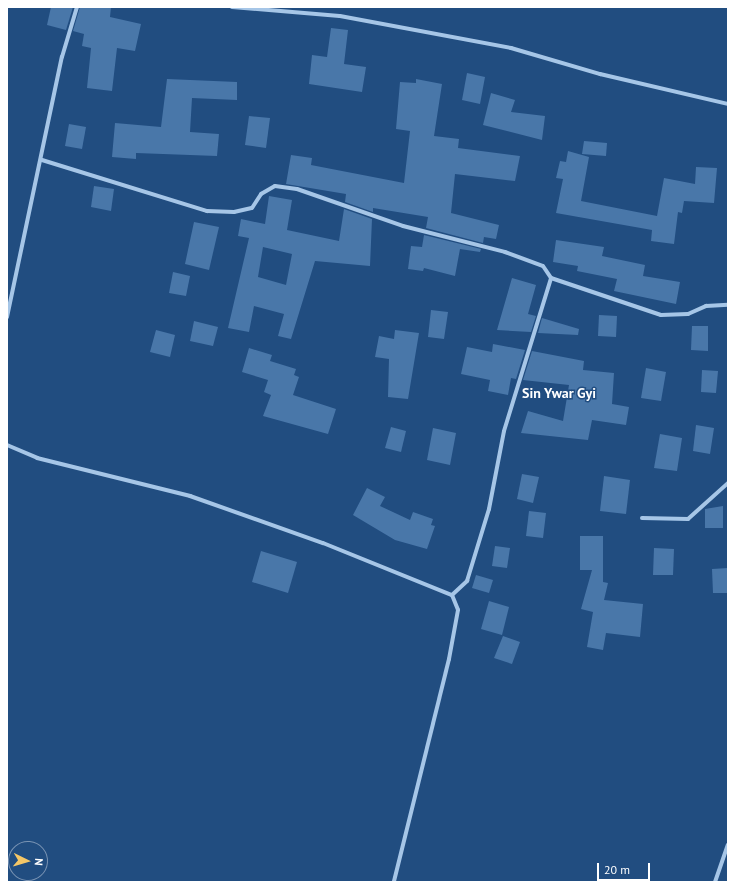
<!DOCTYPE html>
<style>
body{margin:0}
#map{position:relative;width:735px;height:889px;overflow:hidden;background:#214d80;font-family:"PT Sans",sans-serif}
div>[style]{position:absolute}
.building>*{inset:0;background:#4977a9}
.street>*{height:4px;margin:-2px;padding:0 2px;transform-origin:2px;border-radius:2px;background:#a6c6e7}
span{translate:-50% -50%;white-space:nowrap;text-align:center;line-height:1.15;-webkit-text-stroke:3px #214d80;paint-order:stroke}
.quarter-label{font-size:14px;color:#fff;font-weight:700}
.frame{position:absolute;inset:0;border:8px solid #fff;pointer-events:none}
.north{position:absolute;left:8px;top:841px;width:40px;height:40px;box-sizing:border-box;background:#214d80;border:1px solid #7a94b3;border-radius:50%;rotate:95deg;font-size:11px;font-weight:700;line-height:16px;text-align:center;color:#fff}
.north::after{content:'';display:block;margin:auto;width:14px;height:18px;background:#f4c767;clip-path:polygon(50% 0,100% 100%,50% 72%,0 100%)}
.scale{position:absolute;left:597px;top:863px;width:53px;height:18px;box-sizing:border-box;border:2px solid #fff;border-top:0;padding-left:5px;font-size:12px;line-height:14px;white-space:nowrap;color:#fff;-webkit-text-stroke:3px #214d80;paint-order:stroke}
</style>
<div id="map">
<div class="building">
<i style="clip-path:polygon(51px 7px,73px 7px,66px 30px,47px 25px)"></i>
<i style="clip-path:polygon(80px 7px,111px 7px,110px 17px,141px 24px,135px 51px,117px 48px,112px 91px,87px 88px,91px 48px,82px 46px,84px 34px,73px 31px)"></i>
<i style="clip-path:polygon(331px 28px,348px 30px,344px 64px,366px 67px,362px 92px,309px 84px,312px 55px,327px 57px)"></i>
<i style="clip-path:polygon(467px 73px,485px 77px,480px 104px,462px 100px)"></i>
<i style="clip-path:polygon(167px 79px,237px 82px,237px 100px,192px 98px,190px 132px,219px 134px,217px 156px,136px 153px,136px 159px,112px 157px,115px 123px,161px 127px)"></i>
<i style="clip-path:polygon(416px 79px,442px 84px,434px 136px,459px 139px,458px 148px,520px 156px,515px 181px,455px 174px,451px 213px,499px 225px,496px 239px,484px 237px,483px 243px,426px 228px,428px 217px,373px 208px,373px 212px,345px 202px,346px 194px,286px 184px,291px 155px,312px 158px,311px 165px,404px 183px,410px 131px,396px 129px,400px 82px,416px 83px)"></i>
<i style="clip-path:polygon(491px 93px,515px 100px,511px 112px,545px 116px,542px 140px,483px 125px)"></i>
<i style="clip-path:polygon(249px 116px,270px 118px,266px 148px,245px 145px)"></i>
<i style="clip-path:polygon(69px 124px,86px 127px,82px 149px,65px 146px)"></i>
<i style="clip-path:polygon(584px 141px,607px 143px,606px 156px,582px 154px)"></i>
<i style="clip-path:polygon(568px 151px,589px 157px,581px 201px,657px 216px,664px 178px,695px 184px,696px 167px,717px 168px,714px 203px,684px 201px,682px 213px,678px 212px,674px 244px,651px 241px,652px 230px,556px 213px,563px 179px,556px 178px,560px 161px,566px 162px)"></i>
<i style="clip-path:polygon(94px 186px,114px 189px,111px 211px,91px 207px)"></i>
<i style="clip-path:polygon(evenodd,269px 196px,292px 200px,287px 230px,339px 241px,344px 209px,372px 219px,370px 266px,315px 261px,291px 339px,278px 336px,284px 314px,254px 306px,249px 332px,228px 328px,249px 238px,238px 236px,241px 219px,265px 224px,269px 196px,263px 247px,292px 254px,286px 285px,258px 277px,263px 247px)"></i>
<i style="clip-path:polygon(194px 222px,219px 227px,209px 270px,185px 264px)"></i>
<i style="clip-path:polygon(424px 235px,481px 249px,480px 252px,460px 249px,455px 276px,424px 268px,423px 271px,408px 269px,411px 246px,422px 247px)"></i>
<i style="clip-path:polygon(556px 240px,604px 247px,602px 256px,645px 265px,643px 276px,680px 282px,676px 304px,614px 291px,617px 279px,577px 271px,578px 266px,553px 262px)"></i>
<i style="clip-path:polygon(173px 272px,190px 276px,186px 296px,169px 293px)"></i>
<i style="clip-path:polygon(512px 278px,536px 285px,528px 314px,536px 316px,531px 332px,497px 330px)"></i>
<i style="clip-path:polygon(431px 310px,448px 312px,444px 339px,428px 337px)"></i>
<i style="clip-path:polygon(599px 315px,617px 316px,616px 337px,598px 336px)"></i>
<i style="clip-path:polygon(542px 318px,579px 329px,578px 335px,538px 333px)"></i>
<i style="clip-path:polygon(194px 321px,218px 327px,213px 346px,190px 341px)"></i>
<i style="clip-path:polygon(692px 326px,708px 326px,708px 351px,691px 350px)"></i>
<i style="clip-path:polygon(156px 330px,175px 335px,170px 357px,150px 352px)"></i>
<i style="clip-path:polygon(395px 330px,419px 333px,408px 399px,388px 397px,389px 359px,375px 357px,379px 336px,394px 339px)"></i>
<i style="clip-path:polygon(493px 344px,525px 350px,516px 379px,511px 378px,508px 395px,488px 391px,490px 380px,461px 374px,467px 347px,492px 352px)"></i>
<i style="clip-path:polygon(249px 348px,272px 355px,270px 361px,296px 369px,294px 375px,299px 377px,293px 395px,336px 409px,328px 434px,263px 416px,271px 395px,264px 392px,268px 380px,242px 372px)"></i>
<i style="clip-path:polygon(532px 351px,584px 361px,583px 370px,614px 373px,612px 404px,629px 407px,626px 425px,592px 420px,588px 440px,521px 433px,528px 411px,563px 421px,569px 385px,523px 380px)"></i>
<i style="clip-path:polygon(646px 368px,666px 372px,661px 401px,641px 398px)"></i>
<i style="clip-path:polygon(702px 370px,718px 371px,716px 393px,701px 392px)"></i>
<i style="clip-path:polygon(696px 425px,714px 428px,710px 454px,693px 451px)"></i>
<i style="clip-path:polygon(391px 427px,406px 431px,401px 452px,385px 448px)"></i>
<i style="clip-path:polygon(433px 428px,456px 433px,450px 465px,427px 460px)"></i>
<i style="clip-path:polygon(660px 434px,682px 438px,677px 471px,654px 468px)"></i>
<i style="clip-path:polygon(522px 474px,539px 477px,533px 503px,517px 499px)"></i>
<i style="clip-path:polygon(604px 476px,630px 480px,626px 514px,600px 511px)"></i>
<i style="clip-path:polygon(367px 488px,385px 497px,380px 506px,410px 520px,413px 512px,433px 519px,431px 525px,435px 526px,427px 549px,395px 540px,353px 515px)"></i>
<i style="clip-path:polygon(723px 506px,723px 528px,705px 528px,705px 509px)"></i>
<i style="clip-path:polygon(529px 511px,546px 513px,543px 538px,526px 536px)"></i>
<i style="clip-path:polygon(580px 536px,603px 536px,603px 582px,608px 583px,604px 600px,643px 604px,640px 637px,606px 633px,603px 650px,587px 647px,593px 612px,581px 609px,592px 570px,580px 570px)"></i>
<i style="clip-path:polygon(495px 546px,510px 548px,507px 568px,492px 566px)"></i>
<i style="clip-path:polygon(654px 548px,674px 549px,673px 575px,653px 575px)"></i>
<i style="clip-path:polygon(261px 551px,297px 562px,288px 593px,252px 582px)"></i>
<i style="clip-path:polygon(728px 568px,728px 593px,713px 593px,712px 569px)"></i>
<i style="clip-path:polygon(476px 575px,493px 580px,489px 593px,472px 588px)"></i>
<i style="clip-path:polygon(489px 601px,509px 607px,502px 635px,481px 629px)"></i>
<i style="clip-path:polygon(503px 636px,520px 642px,512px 664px,494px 658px)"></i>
</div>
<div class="street">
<i style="left:232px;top:7px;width:108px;rotate:4.8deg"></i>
<i style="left:340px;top:16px;width:174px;rotate:10.6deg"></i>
<i style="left:511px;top:48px;width:93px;rotate:16.3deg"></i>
<i style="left:600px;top:74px;width:131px;rotate:13.2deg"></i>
<i style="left:42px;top:160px;width:173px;rotate:17.2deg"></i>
<i style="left:207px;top:211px;width:27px;rotate:2deg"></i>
<i style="left:234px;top:212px;width:18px;rotate:-13deg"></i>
<i style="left:252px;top:208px;width:17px;rotate:-57deg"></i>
<i style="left:261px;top:194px;width:16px;rotate:-30deg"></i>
<i style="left:275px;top:186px;width:22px;rotate:8deg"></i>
<i style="left:297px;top:189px;width:112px;rotate:19.2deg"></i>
<i style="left:403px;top:226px;width:105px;rotate:14.3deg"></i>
<i style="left:505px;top:252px;width:40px;rotate:20.2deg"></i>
<i style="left:543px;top:266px;width:14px;rotate:56deg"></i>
<i style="left:551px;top:278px;width:116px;rotate:18.6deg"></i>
<i style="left:661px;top:315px;width:27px;rotate:-2deg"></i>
<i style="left:688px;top:314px;width:20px;rotate:-24deg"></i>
<i style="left:706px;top:306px;width:22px;rotate:-3deg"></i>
<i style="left:7px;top:317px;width:266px;rotate:-78.1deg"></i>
<i style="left:62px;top:57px;width:52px;rotate:-73.3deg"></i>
<i style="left:7px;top:445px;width:33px;rotate:23deg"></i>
<i style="left:37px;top:458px;width:158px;rotate:13.9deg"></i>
<i style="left:190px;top:496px;width:141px;rotate:19.5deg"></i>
<i style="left:323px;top:543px;width:139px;rotate:22deg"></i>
<i style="left:452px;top:595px;width:16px;rotate:68deg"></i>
<i style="left:458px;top:610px;width:50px;rotate:100.4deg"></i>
<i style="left:449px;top:659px;width:230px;rotate:103.9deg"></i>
<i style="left:642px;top:518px;width:46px;rotate:1.2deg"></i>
<i style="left:688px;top:519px;width:54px;rotate:-42deg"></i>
<i style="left:452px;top:595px;width:21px;rotate:-43deg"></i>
<i style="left:467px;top:581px;width:75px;rotate:-73deg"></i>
<i style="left:489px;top:509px;width:79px;rotate:-79.1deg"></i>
<i style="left:504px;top:431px;width:160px;rotate:-72.9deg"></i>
<i style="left:715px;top:882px;width:39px;rotate:-71deg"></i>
</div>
<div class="quarter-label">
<span style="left:559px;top:393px">Sin Ywar Gyi</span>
</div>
<div class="frame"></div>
<div class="north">N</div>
<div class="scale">20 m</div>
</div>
